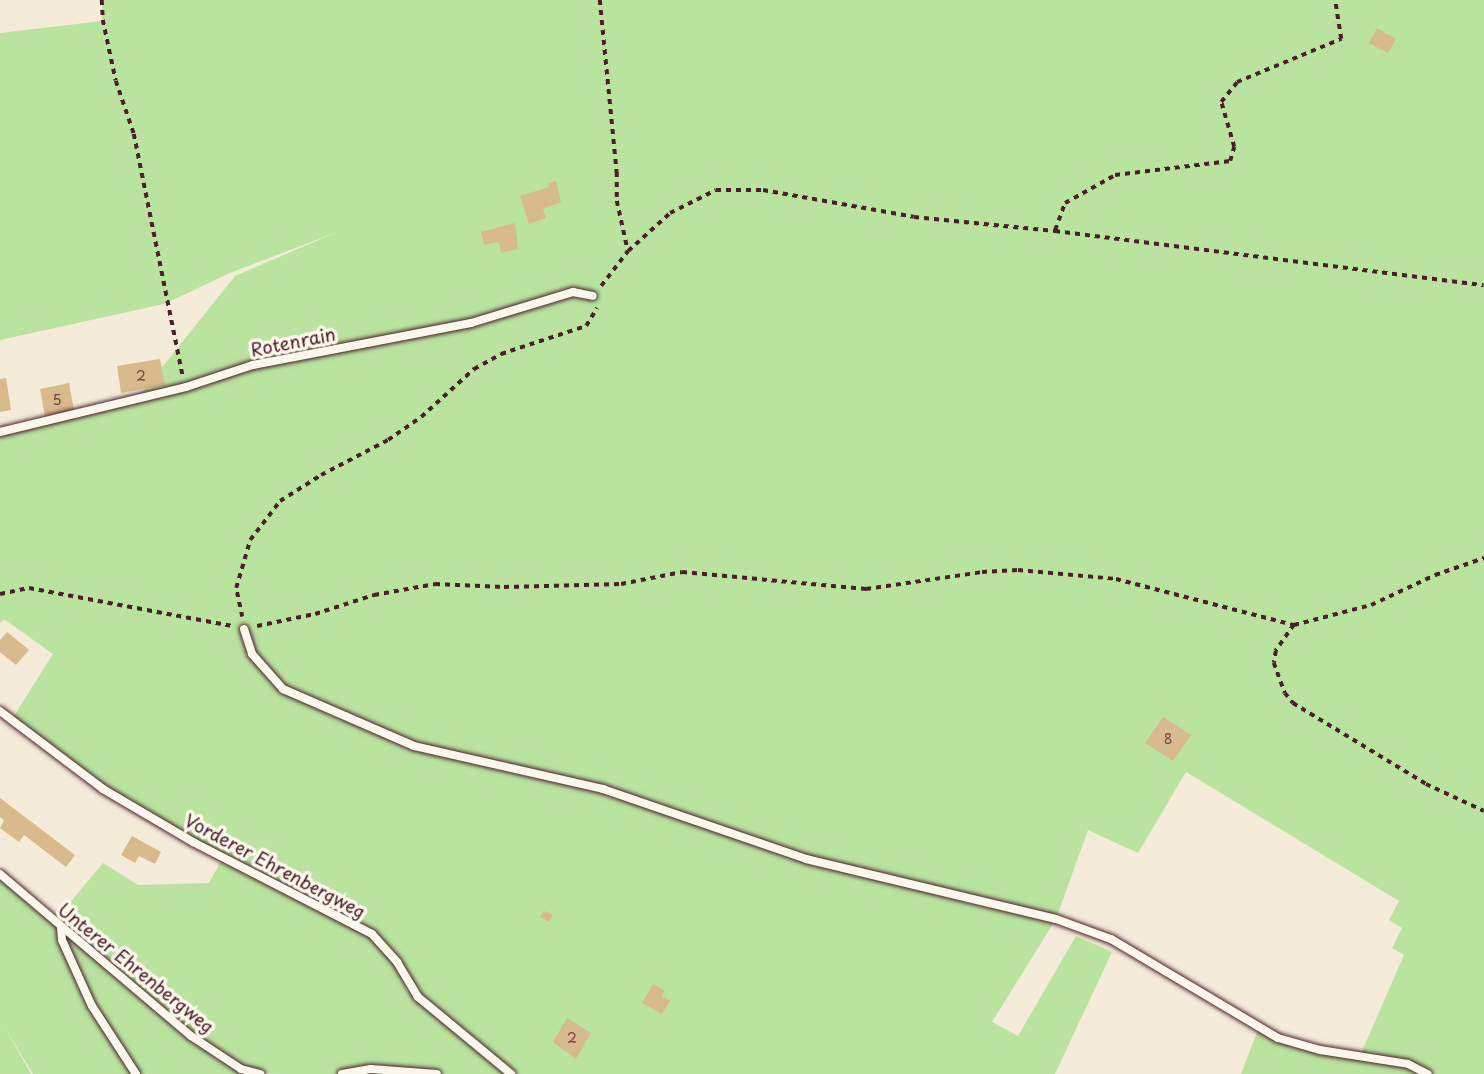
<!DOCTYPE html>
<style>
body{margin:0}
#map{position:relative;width:1484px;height:1074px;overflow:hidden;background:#f4ebd9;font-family:"Playpen Sans",sans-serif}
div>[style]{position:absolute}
.green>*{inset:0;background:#bae3a0}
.building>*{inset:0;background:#d8ba8c}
.path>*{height:3.5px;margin-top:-1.75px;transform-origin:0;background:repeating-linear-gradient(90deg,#4a1f2b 0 5px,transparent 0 10px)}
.roads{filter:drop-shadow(0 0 2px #4a1f2b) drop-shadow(0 0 2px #4a1f2b)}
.lane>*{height:8px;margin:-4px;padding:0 4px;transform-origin:4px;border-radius:4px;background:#fbf7ec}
span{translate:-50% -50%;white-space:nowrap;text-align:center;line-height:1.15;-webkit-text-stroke:7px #fbf7ec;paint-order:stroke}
.number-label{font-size:14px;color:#6e4643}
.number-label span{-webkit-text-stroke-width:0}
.street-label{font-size:18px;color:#4a1f2b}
</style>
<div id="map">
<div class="green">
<i style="clip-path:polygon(102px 0,1484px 0,1484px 1074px,1241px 1074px,1259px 1027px,1278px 1038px,1360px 1056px,1404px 955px,1392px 948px,1402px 928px,1389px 920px,1399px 901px,1186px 772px,1138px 853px,1088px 830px,1056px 919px,992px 1022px,1018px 1036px,1076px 936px,1112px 952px,1055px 1074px,510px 1074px,418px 997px,399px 972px,407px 990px,505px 1074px,273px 1074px,245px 1070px,251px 1074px,33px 1074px,5px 1028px,31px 1074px,0 1074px,0 874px,127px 978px,59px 916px,103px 863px,138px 885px,209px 883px,222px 859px,372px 934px,103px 789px,12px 719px,53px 654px,4px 619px,0 623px,0 435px,136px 400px,235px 276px,337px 232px,230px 273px,164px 304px,0 340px,0 33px,102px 21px)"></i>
</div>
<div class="building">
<i style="clip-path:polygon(1377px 28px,1396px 39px,1388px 53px,1369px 43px)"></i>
<i style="clip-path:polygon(556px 181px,561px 202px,543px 209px,546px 218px,529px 224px,520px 196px,549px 187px,548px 183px)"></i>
<i style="clip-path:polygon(515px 223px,518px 249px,501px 253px,499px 242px,484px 245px,481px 232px)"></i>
<i style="clip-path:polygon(160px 359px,165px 385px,121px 393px,117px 366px)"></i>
<i style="clip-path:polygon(6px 378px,11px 410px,0 412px,0 379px)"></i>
<i style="clip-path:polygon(69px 383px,74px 410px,45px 416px,40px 389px)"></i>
<i style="clip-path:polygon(7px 632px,29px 650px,16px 665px,0 652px,0 640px)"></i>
<i style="clip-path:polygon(1163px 717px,1191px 735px,1173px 761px,1145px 743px)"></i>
<i style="clip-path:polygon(0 798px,75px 855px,66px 867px,24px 835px,19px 842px,0 828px,4px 820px,0 817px)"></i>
<i style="clip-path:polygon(132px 836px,161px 852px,155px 864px,139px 856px,135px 863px,121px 855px)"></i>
<i style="clip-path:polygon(544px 911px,553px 915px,549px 922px,540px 917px)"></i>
<i style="clip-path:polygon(653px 984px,665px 991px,662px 996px,670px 1001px,662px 1014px,642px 1003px)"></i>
<i style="clip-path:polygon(567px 1018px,591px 1033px,576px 1059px,553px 1042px)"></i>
</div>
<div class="path">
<i style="left:102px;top:0;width:20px;rotate:87deg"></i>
<i style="left:103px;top:20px;width:62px;rotate:78deg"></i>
<i style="left:116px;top:81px;width:56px;rotate:71.2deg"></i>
<i style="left:134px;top:134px;width:248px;rotate:78.6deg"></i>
<i style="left:600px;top:0;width:173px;rotate:84.4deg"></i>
<i style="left:617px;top:172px;width:29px;rotate:90deg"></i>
<i style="left:617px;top:201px;width:51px;rotate:77.6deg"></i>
<i style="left:1055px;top:230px;width:29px;rotate:-70deg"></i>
<i style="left:1065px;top:203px;width:57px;rotate:-29.2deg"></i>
<i style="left:1115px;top:175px;width:116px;rotate:-6.9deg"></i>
<i style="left:1230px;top:161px;width:15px;rotate:-74deg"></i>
<i style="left:1234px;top:147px;width:47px;rotate:-106.1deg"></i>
<i style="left:1221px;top:102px;width:26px;rotate:-51deg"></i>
<i style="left:1237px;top:82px;width:113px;rotate:-22.5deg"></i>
<i style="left:1341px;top:39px;width:39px;rotate:-99deg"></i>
<i style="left:601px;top:286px;width:44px;rotate:-52.4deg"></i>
<i style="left:628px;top:251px;width:57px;rotate:-42.1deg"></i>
<i style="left:670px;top:213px;width:51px;rotate:-26.6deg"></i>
<i style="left:716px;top:190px;width:47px"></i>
<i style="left:763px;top:190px;width:153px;rotate:10.1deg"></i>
<i style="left:914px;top:217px;width:142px;rotate:5.7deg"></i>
<i style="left:1055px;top:231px;width:432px;rotate:7.2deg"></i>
<i style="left:0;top:594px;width:30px;rotate:-12deg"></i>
<i style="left:29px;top:588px;width:207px;rotate:10.6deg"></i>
<i style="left:242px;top:617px;width:30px;rotate:-102deg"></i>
<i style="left:236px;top:588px;width:50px;rotate:-73.7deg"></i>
<i style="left:250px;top:540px;width:49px;rotate:-52.4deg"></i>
<i style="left:280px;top:501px;width:49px;rotate:-32.4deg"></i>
<i style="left:321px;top:475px;width:76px;rotate:-27.6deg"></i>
<i style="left:388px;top:440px;width:40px;rotate:-34.9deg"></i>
<i style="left:421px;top:417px;width:72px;rotate:-42.2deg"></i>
<i style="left:474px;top:369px;width:31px;rotate:-29deg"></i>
<i style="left:501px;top:354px;width:89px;rotate:-18.2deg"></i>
<i style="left:586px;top:326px;width:21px;rotate:-59deg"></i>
<i style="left:1294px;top:625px;width:32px;rotate:125deg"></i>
<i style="left:1276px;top:651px;width:12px;rotate:99deg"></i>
<i style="left:1274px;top:663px;width:32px;rotate:70deg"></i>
<i style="left:1285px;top:693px;width:13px;rotate:51deg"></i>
<i style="left:1293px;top:703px;width:156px;rotate:31.3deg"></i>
<i style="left:1426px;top:784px;width:64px;rotate:25deg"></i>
<i style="left:257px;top:626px;width:59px;rotate:-11.7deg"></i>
<i style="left:315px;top:614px;width:62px;rotate:-17.9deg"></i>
<i style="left:374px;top:595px;width:62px;rotate:-10.2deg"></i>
<i style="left:435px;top:584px;width:69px;rotate:2.5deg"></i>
<i style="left:504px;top:587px;width:117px;rotate:-1.5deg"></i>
<i style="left:621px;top:584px;width:62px;rotate:-11.1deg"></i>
<i style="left:682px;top:572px;width:185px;rotate:5.3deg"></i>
<i style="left:866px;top:589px;width:117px;rotate:-8.3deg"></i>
<i style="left:982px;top:572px;width:36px;rotate:-3deg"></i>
<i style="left:1018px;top:570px;width:98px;rotate:5.2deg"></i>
<i style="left:1116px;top:579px;width:184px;rotate:14.5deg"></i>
<i style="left:1294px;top:625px;width:80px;rotate:-14.6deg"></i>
<i style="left:1371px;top:605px;width:71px;rotate:-25.1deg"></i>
<i style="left:1435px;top:575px;width:52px;rotate:-19.1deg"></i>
</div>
<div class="roads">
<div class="lane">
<i style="left:0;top:432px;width:191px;rotate:-13.6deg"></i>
<i style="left:186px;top:387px;width:71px;rotate:-18.2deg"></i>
<i style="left:253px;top:365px;width:222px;rotate:-10.9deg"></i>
<i style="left:471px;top:323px;width:107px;rotate:-16.9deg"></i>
<i style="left:573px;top:292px;width:20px;rotate:11deg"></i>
<i style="left:244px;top:629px;width:26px;rotate:72deg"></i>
<i style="left:252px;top:654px;width:47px;rotate:48.5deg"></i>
<i style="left:283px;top:689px;width:143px;rotate:23.5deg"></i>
<i style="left:414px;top:746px;width:194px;rotate:12.8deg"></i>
<i style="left:603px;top:789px;width:215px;rotate:19deg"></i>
<i style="left:806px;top:859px;width:257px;rotate:13.5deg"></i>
<i style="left:1056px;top:919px;width:59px;rotate:20deg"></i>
<i style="left:1111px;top:939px;width:194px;rotate:30.7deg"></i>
<i style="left:1278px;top:1038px;width:44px;rotate:15.9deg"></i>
<i style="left:1320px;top:1050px;width:89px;rotate:9deg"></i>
<i style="left:1408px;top:1064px;width:22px;rotate:27deg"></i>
<i style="left:0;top:711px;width:129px;rotate:37.1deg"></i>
<i style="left:103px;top:789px;width:104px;rotate:30.5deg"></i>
<i style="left:193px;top:842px;width:201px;rotate:27.2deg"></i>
<i style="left:372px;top:934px;width:38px;rotate:48deg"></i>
<i style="left:397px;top:962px;width:41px;rotate:59deg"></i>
<i style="left:418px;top:997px;width:121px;rotate:39.6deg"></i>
<i style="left:0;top:874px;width:250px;rotate:40.3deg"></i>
<i style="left:191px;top:1036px;width:60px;rotate:33.4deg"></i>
<i style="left:241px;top:1069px;width:20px;rotate:15deg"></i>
<i style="left:61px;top:928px;width:12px;rotate:85deg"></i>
<i style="left:62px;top:940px;width:72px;rotate:65.6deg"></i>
<i style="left:92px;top:1006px;width:81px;rotate:57.1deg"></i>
<i style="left:342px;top:1074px;width:29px;rotate:-10deg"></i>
<i style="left:371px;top:1069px;width:66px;rotate:4.3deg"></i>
</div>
</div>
<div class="number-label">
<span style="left:141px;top:376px">2</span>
<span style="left:57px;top:400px">5</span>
<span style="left:1168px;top:739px">8</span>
<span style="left:572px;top:1038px">2</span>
</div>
<div class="street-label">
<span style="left:293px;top:342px;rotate:-11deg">Rotenrain</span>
<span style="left:275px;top:866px;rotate:28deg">Vorderer Ehrenbergweg</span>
<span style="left:136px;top:968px;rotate:39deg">Unterer Ehrenbergweg</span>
</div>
</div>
